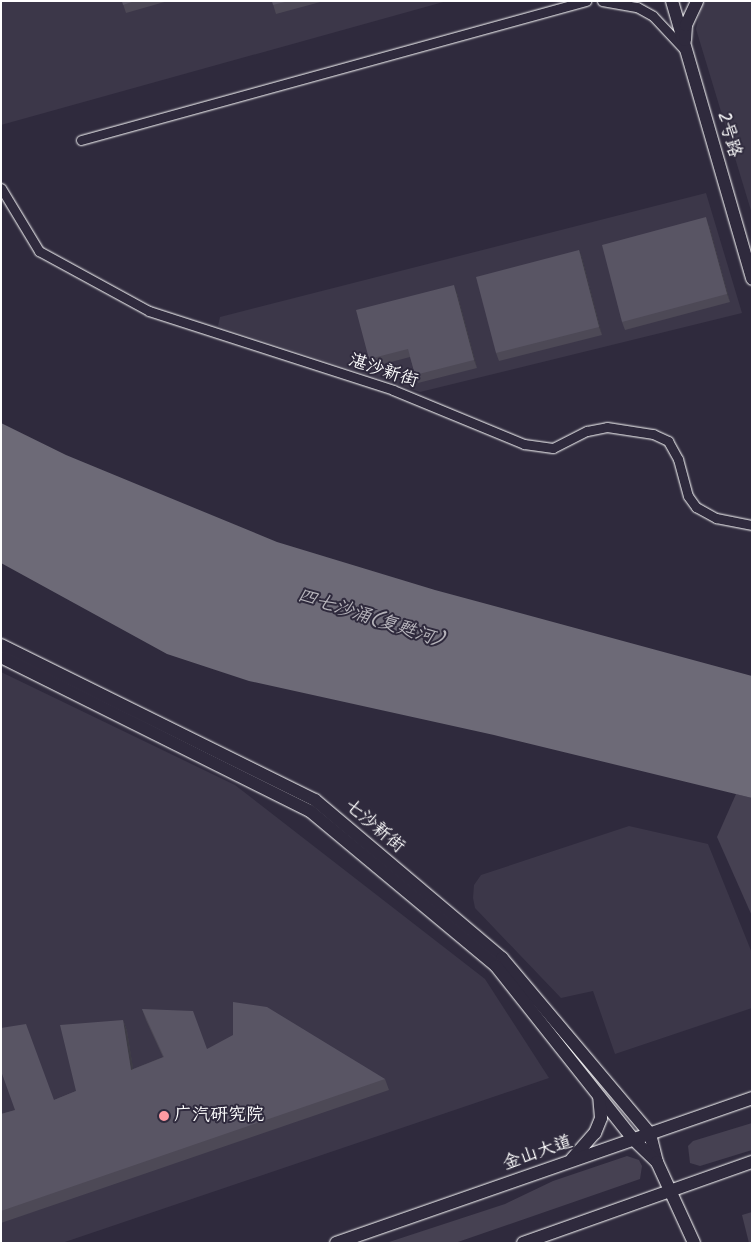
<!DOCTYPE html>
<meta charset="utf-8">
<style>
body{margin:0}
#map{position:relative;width:753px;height:1244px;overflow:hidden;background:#2f2a3d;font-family:Kalam,"LXGW WenKai TC",sans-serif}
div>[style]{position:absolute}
.built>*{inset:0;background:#3c3749}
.green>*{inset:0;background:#464152}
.water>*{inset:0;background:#6d6a77}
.roads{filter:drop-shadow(0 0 1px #fff) drop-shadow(0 0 1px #fff)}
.street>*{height:9px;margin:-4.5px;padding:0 4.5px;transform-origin:4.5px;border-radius:4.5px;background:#2f2a3d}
.secondary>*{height:12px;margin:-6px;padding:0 6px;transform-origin:6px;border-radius:6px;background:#2f2a3d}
.wall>*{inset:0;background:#4d4956}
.shaded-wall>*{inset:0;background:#3e3c46}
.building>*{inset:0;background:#595564}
.dots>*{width:14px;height:14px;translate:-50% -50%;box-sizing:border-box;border:2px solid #2f2a3d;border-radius:50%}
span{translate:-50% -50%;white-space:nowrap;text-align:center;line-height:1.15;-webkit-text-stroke:4px #2f2a3d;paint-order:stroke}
.street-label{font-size:18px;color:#fff}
.poi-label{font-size:18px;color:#fff}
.left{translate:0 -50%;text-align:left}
.water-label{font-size:19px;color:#b6b4bb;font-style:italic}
.frame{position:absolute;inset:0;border:2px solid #fff;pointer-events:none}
</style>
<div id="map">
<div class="built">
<i style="clip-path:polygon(1px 1px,447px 1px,1px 125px)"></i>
<i style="clip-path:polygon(702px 1px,752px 1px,752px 214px,696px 29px)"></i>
<i style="clip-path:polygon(706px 193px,742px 313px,420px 392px,218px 326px,220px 317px)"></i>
<i style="clip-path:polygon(1px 672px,235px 785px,485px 979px,549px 1078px,62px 1243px,1px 1243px)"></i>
<i style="clip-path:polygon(629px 826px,708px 844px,752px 953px,752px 1008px,615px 1054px,593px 991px,561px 998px,475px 908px,473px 898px,474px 885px,481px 875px)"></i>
</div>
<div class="green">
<i style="clip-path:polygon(736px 794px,752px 798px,752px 916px,717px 837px)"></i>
<i style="clip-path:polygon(752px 1123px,752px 1150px,700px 1166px,690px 1163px,688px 1146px,693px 1141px)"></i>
<i style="clip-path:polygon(627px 1156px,639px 1160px,642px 1166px,640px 1179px,455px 1243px,386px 1243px,505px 1204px,553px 1181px)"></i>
<i style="clip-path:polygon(752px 1212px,752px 1243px,749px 1243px,742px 1215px)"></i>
</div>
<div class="water">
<i style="clip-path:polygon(1px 423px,66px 455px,277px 542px,435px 590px,752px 676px,752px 798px,494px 735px,249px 681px,167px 654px,1px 563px)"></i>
</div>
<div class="roads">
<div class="street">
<i style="left:602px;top:1px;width:36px;rotate:10deg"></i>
<i style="left:637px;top:7px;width:18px;rotate:29deg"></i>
<i style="left:653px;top:16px;width:45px;rotate:46.8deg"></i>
<i style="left:81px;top:140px;width:524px;rotate:-15.39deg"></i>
<i style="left:1px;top:188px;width:74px;rotate:58.9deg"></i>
<i style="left:39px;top:251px;width:125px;rotate:28.6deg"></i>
<i style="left:149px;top:311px;width:256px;rotate:17.9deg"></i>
<i style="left:393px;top:390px;width:142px;rotate:22.4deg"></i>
<i style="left:524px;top:444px;width:29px;rotate:8deg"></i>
<i style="left:553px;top:448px;width:38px;rotate:-27deg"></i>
<i style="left:587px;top:431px;width:20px;rotate:-11deg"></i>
<i style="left:607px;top:427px;width:47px;rotate:8.7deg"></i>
<i style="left:653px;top:434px;width:17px;rotate:25deg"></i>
<i style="left:668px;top:441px;width:21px;rotate:61deg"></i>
<i style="left:678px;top:459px;width:38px;rotate:75deg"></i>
<i style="left:688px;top:496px;width:14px;rotate:54deg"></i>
<i style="left:696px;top:507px;width:23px;rotate:29deg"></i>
<i style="left:716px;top:518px;width:37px;rotate:11deg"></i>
</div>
<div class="secondary">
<i style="left:672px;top:1px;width:289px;rotate:73.9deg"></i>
<i style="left:685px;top:40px;width:15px;rotate:-86deg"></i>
<i style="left:686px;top:25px;width:26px;rotate:-65deg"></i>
<i style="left:1px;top:645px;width:350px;rotate:26.3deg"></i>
<i style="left:315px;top:800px;width:245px;rotate:40.2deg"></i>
<i style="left:502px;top:958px;width:230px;rotate:49.9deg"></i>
<i style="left:650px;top:1134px;width:29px;rotate:76deg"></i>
<i style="left:1px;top:657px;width:345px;rotate:26.5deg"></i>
<i style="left:310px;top:811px;width:242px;rotate:39.8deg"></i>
<i style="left:496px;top:966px;width:222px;rotate:51.6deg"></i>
<i style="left:634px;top:1140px;width:32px;rotate:44deg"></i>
<i style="left:657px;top:1162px;width:89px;rotate:65.4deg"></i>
<i style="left:572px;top:1159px;width:35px;rotate:-49deg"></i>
<i style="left:595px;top:1133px;width:16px;rotate:-68deg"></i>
<i style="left:601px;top:1118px;width:21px;rotate:-95deg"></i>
<i style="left:336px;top:1243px;width:441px;rotate:-19.2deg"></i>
<i style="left:523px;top:1243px;width:243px;rotate:-19.5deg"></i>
</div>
</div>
<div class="wall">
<i style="clip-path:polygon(122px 1px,168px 1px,126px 13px)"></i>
<i style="clip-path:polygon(272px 1px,324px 1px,276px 14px)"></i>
<i style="clip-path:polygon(709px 225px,730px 302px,625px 330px,622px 322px)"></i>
<i style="clip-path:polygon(579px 250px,582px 258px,602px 335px,499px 361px,496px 353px)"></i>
<i style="clip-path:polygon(457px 293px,477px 368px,418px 383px,410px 357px,372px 367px,369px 359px)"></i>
<i style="clip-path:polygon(142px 1009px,207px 1049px,385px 1079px,389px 1090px,1px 1223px,1px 1114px,54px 1100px,76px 1091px,123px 1020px,127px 1031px,133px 1069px,163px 1057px,146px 1020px)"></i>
</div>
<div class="shaded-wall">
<i style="clip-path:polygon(706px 217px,709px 225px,730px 302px,727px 294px)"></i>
<i style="clip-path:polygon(579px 250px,582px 258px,602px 335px,599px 327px)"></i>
<i style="clip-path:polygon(454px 285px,457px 293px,477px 368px,474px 360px)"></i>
<i style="clip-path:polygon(123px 1020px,127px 1031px,135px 1080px,131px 1070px)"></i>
</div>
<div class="building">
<i style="clip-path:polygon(122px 1px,135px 1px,123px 5px)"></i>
<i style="clip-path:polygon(272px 1px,289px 1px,273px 5px)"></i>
<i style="clip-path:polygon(706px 217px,727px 294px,622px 322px,602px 245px)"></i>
<i style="clip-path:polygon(579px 250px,599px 327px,496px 353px,476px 277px)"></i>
<i style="clip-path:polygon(454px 285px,474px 360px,415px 375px,408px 349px,369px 359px,356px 310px)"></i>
<i style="clip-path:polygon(233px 1002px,267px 1007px,385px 1079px,1px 1211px,1px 1114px,15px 1110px,1px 1071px,1px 1028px,26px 1024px,54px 1100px,76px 1091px,60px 1025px,123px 1020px,131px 1070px,164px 1057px,142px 1009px,193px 1011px,207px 1049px,233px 1035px)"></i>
</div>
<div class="dots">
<i style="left:164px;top:1116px;background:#ff9aa2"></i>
</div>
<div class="street-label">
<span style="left:728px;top:135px;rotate:74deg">2号路</span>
<span style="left:383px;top:372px;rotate:18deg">湛沙新街</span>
<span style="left:374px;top:827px;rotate:40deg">七沙新街</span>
<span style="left:538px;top:1154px;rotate:-19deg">金山大道</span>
</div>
<div class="poi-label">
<span class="left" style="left:174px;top:1116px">广汽研究院</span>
</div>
<div class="water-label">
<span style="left:370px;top:619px;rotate:18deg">四七沙涌(复甦河)</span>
</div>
<div class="frame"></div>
</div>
